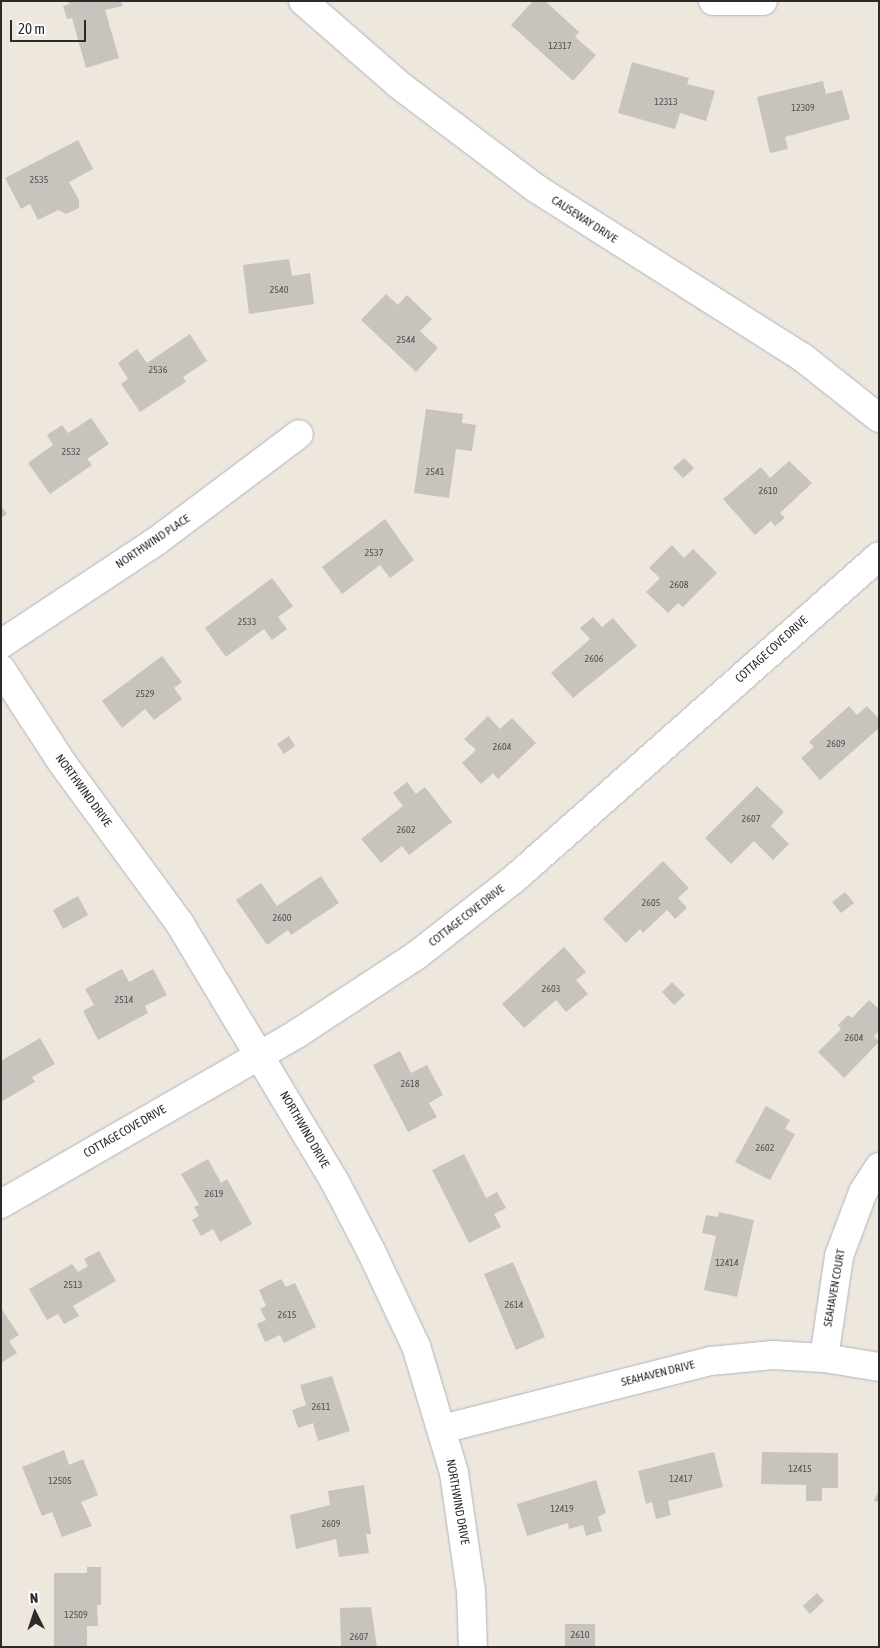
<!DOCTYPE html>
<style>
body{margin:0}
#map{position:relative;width:880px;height:1648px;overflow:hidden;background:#ede7dd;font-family:"Asap Condensed",sans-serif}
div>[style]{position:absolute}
.building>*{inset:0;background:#c8c4bd}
.roads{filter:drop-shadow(0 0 1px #b1b3bf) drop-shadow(0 0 1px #b1b3bf)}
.minor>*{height:28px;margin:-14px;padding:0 14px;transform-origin:14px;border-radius:14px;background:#fff}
.tertiary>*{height:28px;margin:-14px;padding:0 14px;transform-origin:14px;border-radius:14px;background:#fff}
span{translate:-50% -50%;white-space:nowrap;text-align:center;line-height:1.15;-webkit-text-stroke:4px #fff;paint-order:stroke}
.number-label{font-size:10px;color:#525150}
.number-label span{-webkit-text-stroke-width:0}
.street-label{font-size:12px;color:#2b2b2b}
.frame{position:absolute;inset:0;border:2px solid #2b2b2b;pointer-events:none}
.north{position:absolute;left:10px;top:1588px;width:50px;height:50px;-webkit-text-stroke:4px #fff;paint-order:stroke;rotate:356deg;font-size:14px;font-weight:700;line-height:20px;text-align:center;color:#2b2b2b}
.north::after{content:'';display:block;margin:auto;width:18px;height:22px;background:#2b2b2b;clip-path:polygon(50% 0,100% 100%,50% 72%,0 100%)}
.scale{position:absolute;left:10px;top:20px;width:76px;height:22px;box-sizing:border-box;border:2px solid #2b2b2b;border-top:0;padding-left:6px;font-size:15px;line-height:18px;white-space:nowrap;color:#2b2b2b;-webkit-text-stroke:4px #fff;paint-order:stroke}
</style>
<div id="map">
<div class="building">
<i style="clip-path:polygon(68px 1px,121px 1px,123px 6px,105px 10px,119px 58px,86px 68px,72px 18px,67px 19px,63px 6px,69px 4px)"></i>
<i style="clip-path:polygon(533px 1px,545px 1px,579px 32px,575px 37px,596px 55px,573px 81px,511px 25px)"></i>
<i style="clip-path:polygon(632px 62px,689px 78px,687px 84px,715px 91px,706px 121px,680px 113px,675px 129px,618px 113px)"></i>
<i style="clip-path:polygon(823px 81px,826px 94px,842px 90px,850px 119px,785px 137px,788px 149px,770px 153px,757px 97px)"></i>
<i style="clip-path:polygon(78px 140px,93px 169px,69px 182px,79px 200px,79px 208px,66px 214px,58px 210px,38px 220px,30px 204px,21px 209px,5px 178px)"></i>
<i style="clip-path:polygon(289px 259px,292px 276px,310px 273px,314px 304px,249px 314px,243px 265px)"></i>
<i style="clip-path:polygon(386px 294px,398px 305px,407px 295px,432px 319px,420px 331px,438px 348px,416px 372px,361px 320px)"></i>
<i style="clip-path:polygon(190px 334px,207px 361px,183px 377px,186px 382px,140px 412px,121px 384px,128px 379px,118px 363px,137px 349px,147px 363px)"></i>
<i style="clip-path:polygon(426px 409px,463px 414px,462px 423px,476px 425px,472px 451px,456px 449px,449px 498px,414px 493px)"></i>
<i style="clip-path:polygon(91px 418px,109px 444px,87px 459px,92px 465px,50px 494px,28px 463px,53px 445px,47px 435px,62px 425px,68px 433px)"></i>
<i style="clip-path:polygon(684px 458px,694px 468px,683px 478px,673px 468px)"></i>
<i style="clip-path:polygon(789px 461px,812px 483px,780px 513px,785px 518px,775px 526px,771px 521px,755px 535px,723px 499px,761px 467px,770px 478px)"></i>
<i style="clip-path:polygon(1px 506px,7px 514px,1px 518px)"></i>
<i style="clip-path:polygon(385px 519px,414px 560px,390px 578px,380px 565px,342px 594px,322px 567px)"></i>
<i style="clip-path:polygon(672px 545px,684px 558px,693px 549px,717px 573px,683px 607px,678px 603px,668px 613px,646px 592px,660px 578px,649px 568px)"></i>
<i style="clip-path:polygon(272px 578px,293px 606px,278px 617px,287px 629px,272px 640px,264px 629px,226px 657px,205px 628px)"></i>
<i style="clip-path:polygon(593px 617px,602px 627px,613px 618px,637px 646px,573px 698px,551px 673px,590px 639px,580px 628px)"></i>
<i style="clip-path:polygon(162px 656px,182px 682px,174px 688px,182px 699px,154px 720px,145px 709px,122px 728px,102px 701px)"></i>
<i style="clip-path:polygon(849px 706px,857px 715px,867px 706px,879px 719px,879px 728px,820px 780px,801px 758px,814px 747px,809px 742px)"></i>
<i style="clip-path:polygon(488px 716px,500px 729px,512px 718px,536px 743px,498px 779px,493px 773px,481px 784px,462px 763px,476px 750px,464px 739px)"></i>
<i style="clip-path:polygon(289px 736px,295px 746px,284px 754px,277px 744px)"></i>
<i style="clip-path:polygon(407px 782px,416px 794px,425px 787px,452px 822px,409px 855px,402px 846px,381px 863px,361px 839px,403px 806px,393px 793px)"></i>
<i style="clip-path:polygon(757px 786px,784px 812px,771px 826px,789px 844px,773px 860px,754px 841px,731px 864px,705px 838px)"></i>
<i style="clip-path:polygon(663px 861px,689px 888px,678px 898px,687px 908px,675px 919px,667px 910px,643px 933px,640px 929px,626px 943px,603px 919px)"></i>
<i style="clip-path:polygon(321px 876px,339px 903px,291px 935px,288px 930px,267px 945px,236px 900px,261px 883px,277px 906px)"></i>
<i style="clip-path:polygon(845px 892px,854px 903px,841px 913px,832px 902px)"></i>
<i style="clip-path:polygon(78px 896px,88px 915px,63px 929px,53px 910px)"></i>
<i style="clip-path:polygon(564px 947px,586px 972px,576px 980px,588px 994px,566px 1012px,556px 1000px,524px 1028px,502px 1004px)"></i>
<i style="clip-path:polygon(122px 969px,129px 982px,153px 969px,167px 995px,145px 1006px,148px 1013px,98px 1040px,83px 1011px,94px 1005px,85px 989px)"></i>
<i style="clip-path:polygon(672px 982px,685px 995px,674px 1005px,662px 992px)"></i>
<i style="clip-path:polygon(869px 1000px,879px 1009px,879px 1031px,874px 1036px,879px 1042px,844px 1078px,818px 1052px,841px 1029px,838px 1025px,848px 1015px,852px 1018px)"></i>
<i style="clip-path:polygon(40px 1038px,55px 1064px,32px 1077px,35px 1082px,1px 1102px,1px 1061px)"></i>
<i style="clip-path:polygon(400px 1051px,411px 1073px,427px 1065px,443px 1095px,429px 1103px,437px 1117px,408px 1132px,373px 1065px)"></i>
<i style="clip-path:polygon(766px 1106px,790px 1120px,785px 1129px,795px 1134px,770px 1180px,735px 1162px)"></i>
<i style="clip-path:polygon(464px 1154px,486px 1198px,497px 1192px,506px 1208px,494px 1214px,501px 1227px,469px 1243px,432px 1170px)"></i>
<i style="clip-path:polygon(208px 1159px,221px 1183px,227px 1179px,252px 1224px,220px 1242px,213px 1229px,201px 1236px,192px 1220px,199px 1216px,194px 1207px,199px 1205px,181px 1174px)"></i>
<i style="clip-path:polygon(719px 1212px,754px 1220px,737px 1297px,704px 1290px,716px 1236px,702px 1233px,706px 1215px,718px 1217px)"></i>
<i style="clip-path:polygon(99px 1251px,116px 1281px,73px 1306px,79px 1316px,64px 1324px,58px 1314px,47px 1320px,29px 1289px,72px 1264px,78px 1272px,88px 1266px,84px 1259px)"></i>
<i style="clip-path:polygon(513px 1262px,545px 1337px,516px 1350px,484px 1274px)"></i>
<i style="clip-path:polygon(281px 1279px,286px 1287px,295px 1283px,316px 1327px,284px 1343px,280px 1335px,265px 1342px,257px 1324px,266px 1320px,260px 1309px,266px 1306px,259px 1290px)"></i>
<i style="clip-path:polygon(1px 1308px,19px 1335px,9px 1341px,17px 1353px,1px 1363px)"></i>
<i style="clip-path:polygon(332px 1376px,350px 1431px,318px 1441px,313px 1423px,298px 1428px,292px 1410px,306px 1405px,300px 1385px)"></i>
<i style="clip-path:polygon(64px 1450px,69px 1465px,83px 1459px,98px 1495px,81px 1502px,92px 1526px,62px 1537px,52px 1512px,42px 1516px,22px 1467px)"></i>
<i style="clip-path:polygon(714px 1452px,723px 1487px,668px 1501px,671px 1515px,656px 1519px,652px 1502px,646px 1504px,638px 1471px)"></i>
<i style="clip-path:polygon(762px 1452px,838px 1453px,838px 1488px,822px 1488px,822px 1501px,806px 1501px,806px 1485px,761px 1484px)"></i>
<i style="clip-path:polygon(596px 1480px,606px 1513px,598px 1517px,602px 1531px,586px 1536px,583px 1525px,569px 1529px,568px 1523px,527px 1536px,517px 1504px)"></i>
<i style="clip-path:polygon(364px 1485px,371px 1534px,366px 1534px,369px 1553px,339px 1557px,336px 1539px,296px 1549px,290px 1515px,330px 1505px,328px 1491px)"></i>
<i style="clip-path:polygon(879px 1490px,879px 1502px,874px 1501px)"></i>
<i style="clip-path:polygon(87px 1567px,101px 1567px,101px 1605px,97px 1605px,98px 1626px,87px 1626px,87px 1647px,54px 1647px,54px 1573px,87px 1573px)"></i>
<i style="clip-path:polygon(817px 1593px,824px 1601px,810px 1614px,803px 1606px)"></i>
<i style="clip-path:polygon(371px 1607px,377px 1647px,341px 1647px,340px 1608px)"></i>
<i style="clip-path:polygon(565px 1624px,595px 1624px,595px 1647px,565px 1647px)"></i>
</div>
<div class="roads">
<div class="minor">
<i style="left:713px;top:1px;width:50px"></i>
<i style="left:1px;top:644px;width:188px;rotate:-33.5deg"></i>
<i style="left:158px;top:540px;width:176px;rotate:-36.9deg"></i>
<i style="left:1px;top:669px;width:113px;rotate:56.9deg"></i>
<i style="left:63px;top:764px;width:198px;rotate:53.8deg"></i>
<i style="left:180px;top:924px;width:299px;rotate:59deg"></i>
<i style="left:334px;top:1180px;width:80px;rotate:62.5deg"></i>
<i style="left:371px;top:1251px;width:105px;rotate:64.7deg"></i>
<i style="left:416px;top:1346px;width:133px;rotate:73.3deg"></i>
<i style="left:454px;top:1473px;width:119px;rotate:81.8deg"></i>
<i style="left:471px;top:1591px;width:56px;rotate:88deg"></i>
<i style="left:1px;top:1204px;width:343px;rotate:-29.9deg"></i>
<i style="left:298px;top:1033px;width:142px;rotate:-33.2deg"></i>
<i style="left:417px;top:955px;width:123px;rotate:-38.1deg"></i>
<i style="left:514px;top:879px;width:487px;rotate:-41.5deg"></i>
<i style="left:824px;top:1358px;width:103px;rotate:-81.6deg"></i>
<i style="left:839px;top:1256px;width:68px;rotate:-69.4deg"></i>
<i style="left:863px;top:1192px;width:30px;rotate:-57deg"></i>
<i style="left:442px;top:1429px;width:277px;rotate:-14.2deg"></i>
<i style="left:711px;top:1361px;width:62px;rotate:-5.5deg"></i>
<i style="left:773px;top:1355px;width:51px;rotate:3.4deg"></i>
<i style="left:824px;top:1358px;width:56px;rotate:9.3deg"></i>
</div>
<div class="tertiary">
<i style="left:303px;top:1px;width:126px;rotate:41.1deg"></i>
<i style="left:398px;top:84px;width:174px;rotate:37.1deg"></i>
<i style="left:537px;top:189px;width:314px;rotate:32.4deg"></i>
<i style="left:802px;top:357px;width:98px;rotate:38.4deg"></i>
</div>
</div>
<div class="number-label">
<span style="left:560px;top:46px">12317</span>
<span style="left:666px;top:102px">12313</span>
<span style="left:803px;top:108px">12309</span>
<span style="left:39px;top:180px">2535</span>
<span style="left:279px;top:290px">2540</span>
<span style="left:406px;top:340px">2544</span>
<span style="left:158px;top:370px">2536</span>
<span style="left:71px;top:452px">2532</span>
<span style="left:435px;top:472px">2541</span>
<span style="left:768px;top:491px">2610</span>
<span style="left:374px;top:553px">2537</span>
<span style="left:679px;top:585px">2608</span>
<span style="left:247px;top:622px">2533</span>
<span style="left:594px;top:659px">2606</span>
<span style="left:145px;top:694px">2529</span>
<span style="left:836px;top:744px">2609</span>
<span style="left:502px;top:747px">2604</span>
<span style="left:751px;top:819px">2607</span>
<span style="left:406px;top:830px">2602</span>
<span style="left:651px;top:903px">2605</span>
<span style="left:282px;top:918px">2600</span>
<span style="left:551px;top:989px">2603</span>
<span style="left:124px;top:1000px">2514</span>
<span style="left:854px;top:1038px">2604</span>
<span style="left:410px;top:1084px">2618</span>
<span style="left:765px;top:1148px">2602</span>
<span style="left:214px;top:1194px">2619</span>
<span style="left:727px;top:1263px">12414</span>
<span style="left:73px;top:1285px">2513</span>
<span style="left:514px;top:1305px">2614</span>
<span style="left:287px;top:1315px">2615</span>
<span style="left:321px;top:1407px">2611</span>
<span style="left:800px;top:1469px">12415</span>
<span style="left:681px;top:1479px">12417</span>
<span style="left:60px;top:1481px">12505</span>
<span style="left:562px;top:1509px">12419</span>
<span style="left:331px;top:1524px">2609</span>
<span style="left:76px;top:1615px">12509</span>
<span style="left:580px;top:1635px">2610</span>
<span style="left:359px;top:1637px">2607</span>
</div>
<div class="street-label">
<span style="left:584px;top:220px;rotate:33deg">CAUSEWAY DRIVE</span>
<span style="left:153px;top:542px;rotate:-34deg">NORTHWIND PLACE</span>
<span style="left:772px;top:650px;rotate:-42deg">COTTAGE COVE DRIVE</span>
<span style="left:83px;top:791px;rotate:54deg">NORTHWIND DRIVE</span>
<span style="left:467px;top:916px;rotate:-38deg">COTTAGE COVE DRIVE</span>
<span style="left:304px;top:1130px;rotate:60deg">NORTHWIND DRIVE</span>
<span style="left:125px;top:1132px;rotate:-30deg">COTTAGE COVE DRIVE</span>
<span style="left:835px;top:1288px;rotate:-80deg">SEAHAVEN COURT</span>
<span style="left:658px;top:1374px;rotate:-14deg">SEAHAVEN DRIVE</span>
<span style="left:457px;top:1502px;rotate:80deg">NORTHWIND DRIVE</span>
</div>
<div class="frame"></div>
<div class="north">N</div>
<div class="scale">20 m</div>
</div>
